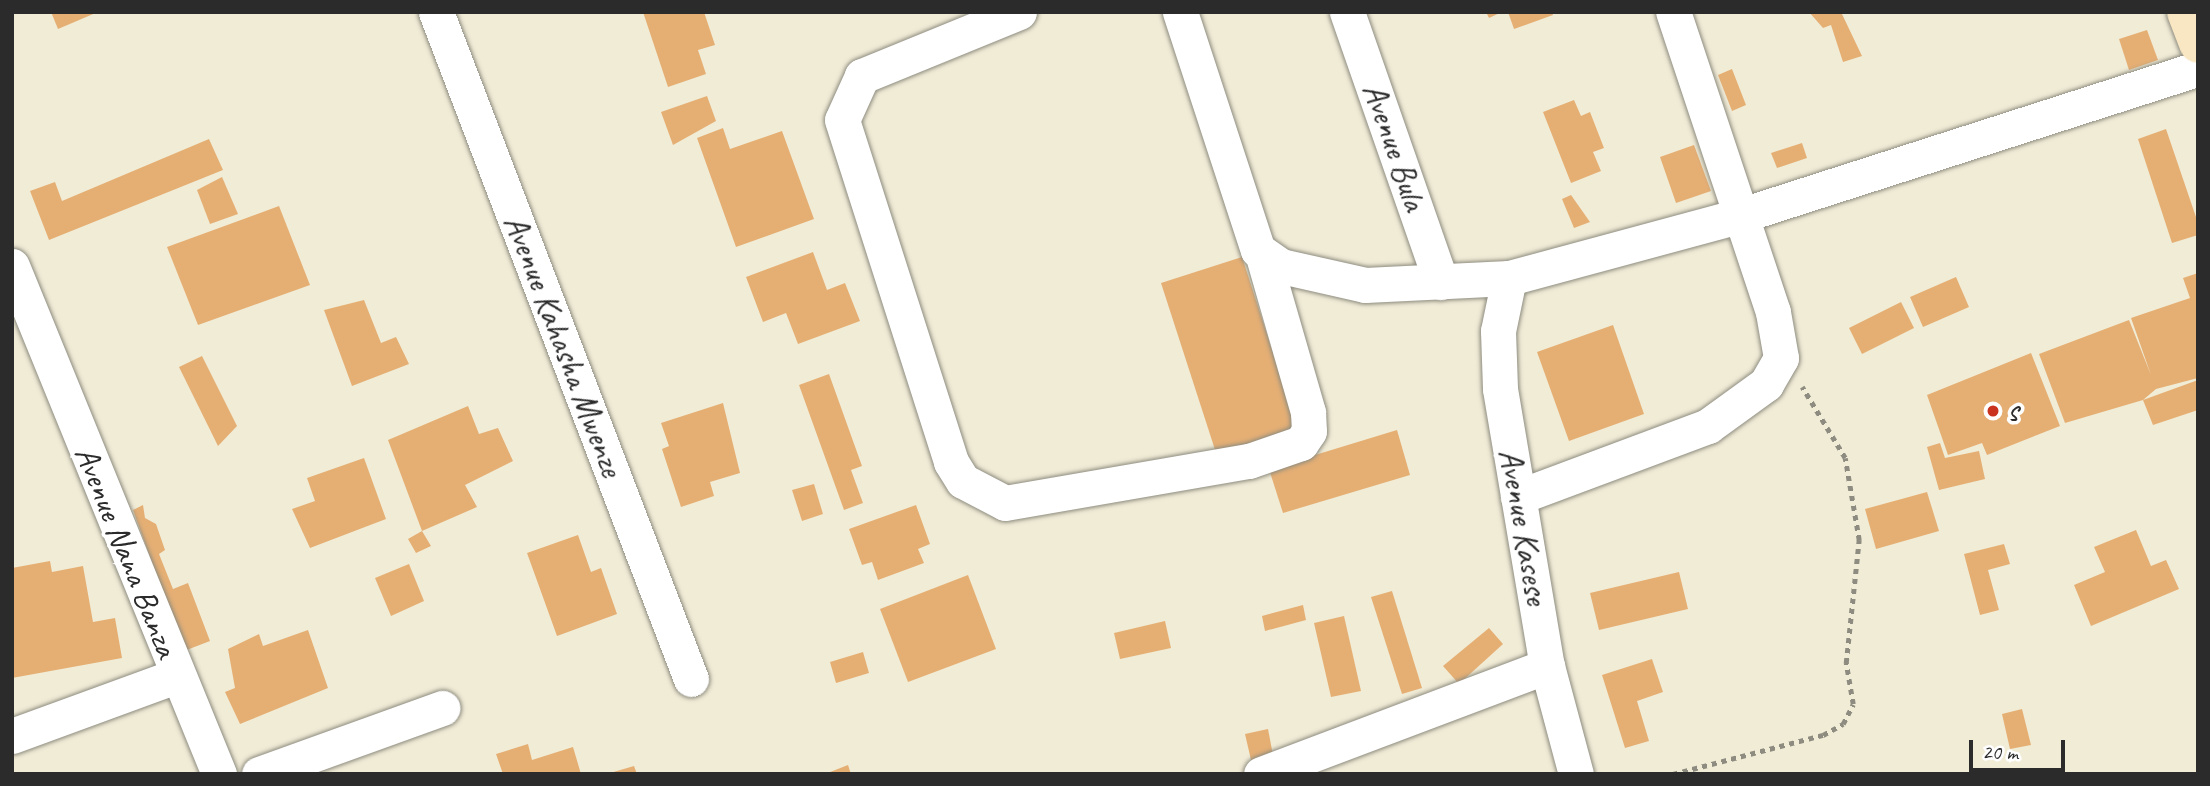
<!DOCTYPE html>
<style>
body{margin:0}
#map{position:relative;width:2210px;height:786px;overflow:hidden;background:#f1ecd6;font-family:Caveat,sans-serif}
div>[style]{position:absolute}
.building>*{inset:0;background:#e5af74}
.path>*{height:4.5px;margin-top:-2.25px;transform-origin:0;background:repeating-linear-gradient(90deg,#8e8c80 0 5px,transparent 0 10px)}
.roads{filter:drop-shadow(0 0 2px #8e8c80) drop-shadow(0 0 2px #8e8c80)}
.street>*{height:35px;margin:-17.5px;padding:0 17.5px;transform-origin:17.5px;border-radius:17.5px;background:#fff}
.secondary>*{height:38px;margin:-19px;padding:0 19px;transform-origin:19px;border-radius:19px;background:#f9e7c3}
.dots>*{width:19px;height:19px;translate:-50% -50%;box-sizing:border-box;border:4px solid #fff;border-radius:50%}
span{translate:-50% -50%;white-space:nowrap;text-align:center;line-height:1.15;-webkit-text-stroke:7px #fff;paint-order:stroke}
.street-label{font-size:33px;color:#2b2b2b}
.poi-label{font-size:33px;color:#2b2b2b}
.left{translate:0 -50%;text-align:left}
.frame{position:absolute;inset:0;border:14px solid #2b2b2b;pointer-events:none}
.scale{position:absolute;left:1969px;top:740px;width:96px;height:32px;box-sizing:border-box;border:4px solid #2b2b2b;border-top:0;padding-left:9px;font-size:21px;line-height:24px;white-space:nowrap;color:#2b2b2b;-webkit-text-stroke:5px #fff;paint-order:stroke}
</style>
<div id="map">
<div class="building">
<i style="clip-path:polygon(51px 12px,98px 12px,58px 29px)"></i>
<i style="clip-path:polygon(643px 12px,704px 12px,715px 45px,698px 50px,706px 74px,668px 87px)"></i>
<i style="clip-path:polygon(1486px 12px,1502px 12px,1489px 18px)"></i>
<i style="clip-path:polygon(1508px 12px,1552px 12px,1553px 15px,1514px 29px)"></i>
<i style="clip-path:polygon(1809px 12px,1841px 12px,1862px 56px,1843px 62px,1831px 25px,1823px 28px)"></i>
<i style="clip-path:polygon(2147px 30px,2158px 60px,2129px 70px,2119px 39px)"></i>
<i style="clip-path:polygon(1732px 69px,1746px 105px,1732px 111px,1718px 75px)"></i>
<i style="clip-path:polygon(707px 96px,716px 121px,673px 145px,661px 112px)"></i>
<i style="clip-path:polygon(1574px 100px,1581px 116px,1590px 112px,1604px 148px,1593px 152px,1601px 171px,1571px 183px,1543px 112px)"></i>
<i style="clip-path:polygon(723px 128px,730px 149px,782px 131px,814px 219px,736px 247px,697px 138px)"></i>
<i style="clip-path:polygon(2166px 129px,2198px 223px,2198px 235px,2172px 243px,2138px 139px)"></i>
<i style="clip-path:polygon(209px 139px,223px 170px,49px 240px,30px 191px,55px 182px,62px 201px)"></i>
<i style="clip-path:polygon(1802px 143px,1807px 158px,1777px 168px,1771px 153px)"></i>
<i style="clip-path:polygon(1694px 145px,1711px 191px,1676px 203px,1660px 157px)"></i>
<i style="clip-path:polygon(222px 177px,238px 214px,210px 224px,197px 190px)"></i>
<i style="clip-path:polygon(1571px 195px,1590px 222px,1574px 228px,1562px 199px)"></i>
<i style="clip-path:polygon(279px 206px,310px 285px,198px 325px,167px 247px)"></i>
<i style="clip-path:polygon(813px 252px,827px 290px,845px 283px,860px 321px,798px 344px,786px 313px,763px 322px,746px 277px)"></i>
<i style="clip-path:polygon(1242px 257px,1299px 433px,1218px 459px,1161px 283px)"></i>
<i style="clip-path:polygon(2198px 273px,2198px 378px,2156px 389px,2143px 400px,2198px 380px,2198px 410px,2153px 425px,2143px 400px,2065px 423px,2039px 354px,2129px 320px,2151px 375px,2131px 318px,2190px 298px,2183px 278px)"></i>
<i style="clip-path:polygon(1956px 277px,1969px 307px,1923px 327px,1910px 297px)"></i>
<i style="clip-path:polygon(364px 300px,381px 343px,396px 337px,409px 364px,352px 386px,324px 310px)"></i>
<i style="clip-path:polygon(1901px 302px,1914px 328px,1862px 354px,1849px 328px)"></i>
<i style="clip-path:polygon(1613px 325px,1644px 414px,1569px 441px,1537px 352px)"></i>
<i style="clip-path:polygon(2031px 353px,2060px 426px,1987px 455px,1982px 443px,1948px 455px,1927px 395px)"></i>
<i style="clip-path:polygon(202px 356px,237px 426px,218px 446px,179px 367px)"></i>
<i style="clip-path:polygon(829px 374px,862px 466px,851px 470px,863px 503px,844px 510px,799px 385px)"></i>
<i style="clip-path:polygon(723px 403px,740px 473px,710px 482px,714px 496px,681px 507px,662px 449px,669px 446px,661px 423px)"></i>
<i style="clip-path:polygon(468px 406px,479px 434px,498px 428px,513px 461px,465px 485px,477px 507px,422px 531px,431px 546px,416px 553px,408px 539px,422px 531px,388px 440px)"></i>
<i style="clip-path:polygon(1397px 430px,1410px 475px,1283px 513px,1269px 469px)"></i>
<i style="clip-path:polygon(1940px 443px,1945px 458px,1979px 451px,1985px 479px,1939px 490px,1927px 447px)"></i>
<i style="clip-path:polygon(364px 458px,386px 519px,310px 548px,292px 509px,315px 501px,307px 478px)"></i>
<i style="clip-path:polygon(814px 484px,823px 514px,802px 521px,792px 490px)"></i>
<i style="clip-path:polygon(1927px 492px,1939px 531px,1876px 549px,1865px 509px)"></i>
<i style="clip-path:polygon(143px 505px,145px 518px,156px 524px,165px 550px,159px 554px,173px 589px,188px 583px,210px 641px,184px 651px,133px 510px)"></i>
<i style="clip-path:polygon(916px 505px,930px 544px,918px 549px,924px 563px,878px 580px,872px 562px,862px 565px,849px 529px)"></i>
<i style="clip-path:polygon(2136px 530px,2151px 566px,2166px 560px,2179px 589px,2091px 626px,2074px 585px,2105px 572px,2094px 547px)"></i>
<i style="clip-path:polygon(578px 535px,591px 572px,601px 568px,617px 614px,557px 636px,527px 553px)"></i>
<i style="clip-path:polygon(2004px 544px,2010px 564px,1988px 570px,1999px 610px,1980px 615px,1964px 554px)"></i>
<i style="clip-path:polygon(50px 561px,52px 572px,83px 566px,93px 622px,115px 618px,122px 658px,12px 678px,12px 568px)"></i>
<i style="clip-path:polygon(409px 564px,424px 601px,391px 616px,375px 578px)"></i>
<i style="clip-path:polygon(1679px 572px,1688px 609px,1599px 630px,1590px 593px)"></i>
<i style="clip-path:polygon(968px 575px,996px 649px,908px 682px,880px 609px)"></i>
<i style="clip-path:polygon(1392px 591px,1422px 688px,1402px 694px,1371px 597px)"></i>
<i style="clip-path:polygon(1303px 605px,1306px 620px,1265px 631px,1262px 616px)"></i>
<i style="clip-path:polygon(1344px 616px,1361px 691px,1331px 697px,1314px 623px)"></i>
<i style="clip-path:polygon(1165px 621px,1171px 648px,1120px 659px,1114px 633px)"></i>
<i style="clip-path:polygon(1489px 628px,1503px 644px,1459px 684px,1443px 666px)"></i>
<i style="clip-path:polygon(308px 630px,328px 688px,240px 724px,225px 692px,235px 688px,228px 649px,259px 634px,263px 646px)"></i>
<i style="clip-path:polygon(863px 652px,869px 673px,836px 683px,830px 662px)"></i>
<i style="clip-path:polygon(1652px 659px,1663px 692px,1637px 701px,1649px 741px,1625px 748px,1602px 675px)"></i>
<i style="clip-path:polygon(2022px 709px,2031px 745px,2010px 749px,2002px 714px)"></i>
<i style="clip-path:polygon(1268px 729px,1273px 755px,1251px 760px,1245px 734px)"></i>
<i style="clip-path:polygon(528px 744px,532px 760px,573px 747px,581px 774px,503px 774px,496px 754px)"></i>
<i style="clip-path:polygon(848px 765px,851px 774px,825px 774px)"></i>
<i style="clip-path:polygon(634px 766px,637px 774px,610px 774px,610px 773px)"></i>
</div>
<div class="path">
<i style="left:1673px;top:774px;width:155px;rotate:-14.6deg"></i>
<i style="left:1823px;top:735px;width:23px;rotate:-29deg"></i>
<i style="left:1843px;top:724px;width:22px;rotate:-63deg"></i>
<i style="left:1853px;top:704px;width:42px;rotate:-99.7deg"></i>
<i style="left:1846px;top:663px;width:124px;rotate:-84deg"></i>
<i style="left:1859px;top:540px;width:83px;rotate:-99.7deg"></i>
<i style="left:1845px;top:458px;width:83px;rotate:-121.2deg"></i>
</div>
<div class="roads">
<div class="street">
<i style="left:436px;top:12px;width:714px;rotate:69.08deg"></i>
<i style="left:1019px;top:12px;width:170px;rotate:157.8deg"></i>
<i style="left:862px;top:76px;width:48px;rotate:114.4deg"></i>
<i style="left:842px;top:120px;width:359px;rotate:72.3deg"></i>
<i style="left:951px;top:462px;width:22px;rotate:58deg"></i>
<i style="left:963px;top:481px;width:47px;rotate:27.6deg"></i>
<i style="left:1005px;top:503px;width:248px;rotate:-9.8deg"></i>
<i style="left:1249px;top:461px;width:55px;rotate:-19.1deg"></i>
<i style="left:1301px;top:443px;width:14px;rotate:-56deg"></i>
<i style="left:1309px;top:431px;width:19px;rotate:-93deg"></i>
<i style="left:1308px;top:412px;width:162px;rotate:-106.1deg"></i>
<i style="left:1180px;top:12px;width:250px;rotate:71.9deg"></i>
<i style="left:1258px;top:250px;width:28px;rotate:35deg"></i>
<i style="left:1281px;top:266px;width:86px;rotate:12.7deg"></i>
<i style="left:1365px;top:285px;width:144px;rotate:-2.8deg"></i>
<i style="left:1509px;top:278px;width:241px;rotate:-15.1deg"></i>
<i style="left:1742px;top:215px;width:479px;rotate:-17.8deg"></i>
<i style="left:1347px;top:12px;width:286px;rotate:70.8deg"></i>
<i style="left:12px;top:266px;width:549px;rotate:67.83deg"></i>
<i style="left:1509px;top:278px;width:54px;rotate:101.7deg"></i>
<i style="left:1498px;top:331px;width:58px;rotate:88deg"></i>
<i style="left:1500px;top:389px;width:281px;rotate:80.4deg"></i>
<i style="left:1547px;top:666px;width:112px;rotate:75deg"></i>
<i style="left:1518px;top:497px;width:203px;rotate:-20.5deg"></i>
<i style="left:1708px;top:426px;width:72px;rotate:-35.9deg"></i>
<i style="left:1766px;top:384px;width:30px;rotate:-60deg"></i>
<i style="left:1781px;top:358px;width:47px;rotate:-99.9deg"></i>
<i style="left:1773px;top:312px;width:316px;rotate:-108.4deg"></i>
<i style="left:12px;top:736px;width:175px;rotate:-20.1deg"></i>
<i style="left:259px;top:774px;width:195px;rotate:-19.8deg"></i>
<i style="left:1261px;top:774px;width:306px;rotate:-20.7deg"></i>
</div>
<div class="secondary">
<i style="left:2186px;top:12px;width:34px;rotate:69deg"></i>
</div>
</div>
<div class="dots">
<i style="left:1993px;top:411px;background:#c8321e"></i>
</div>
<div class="street-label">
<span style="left:1394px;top:147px;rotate:71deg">Avenue Bula</span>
<span style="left:563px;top:346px;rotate:69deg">Avenue Kahasha Mwenze</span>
<span style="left:1523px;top:527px;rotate:80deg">Avenue Kasese</span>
<span style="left:126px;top:552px;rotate:68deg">Avenue Nana Banza</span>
</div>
<div class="poi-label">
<span class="left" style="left:2007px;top:411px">s</span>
</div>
<div class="frame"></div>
<div class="scale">20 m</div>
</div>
